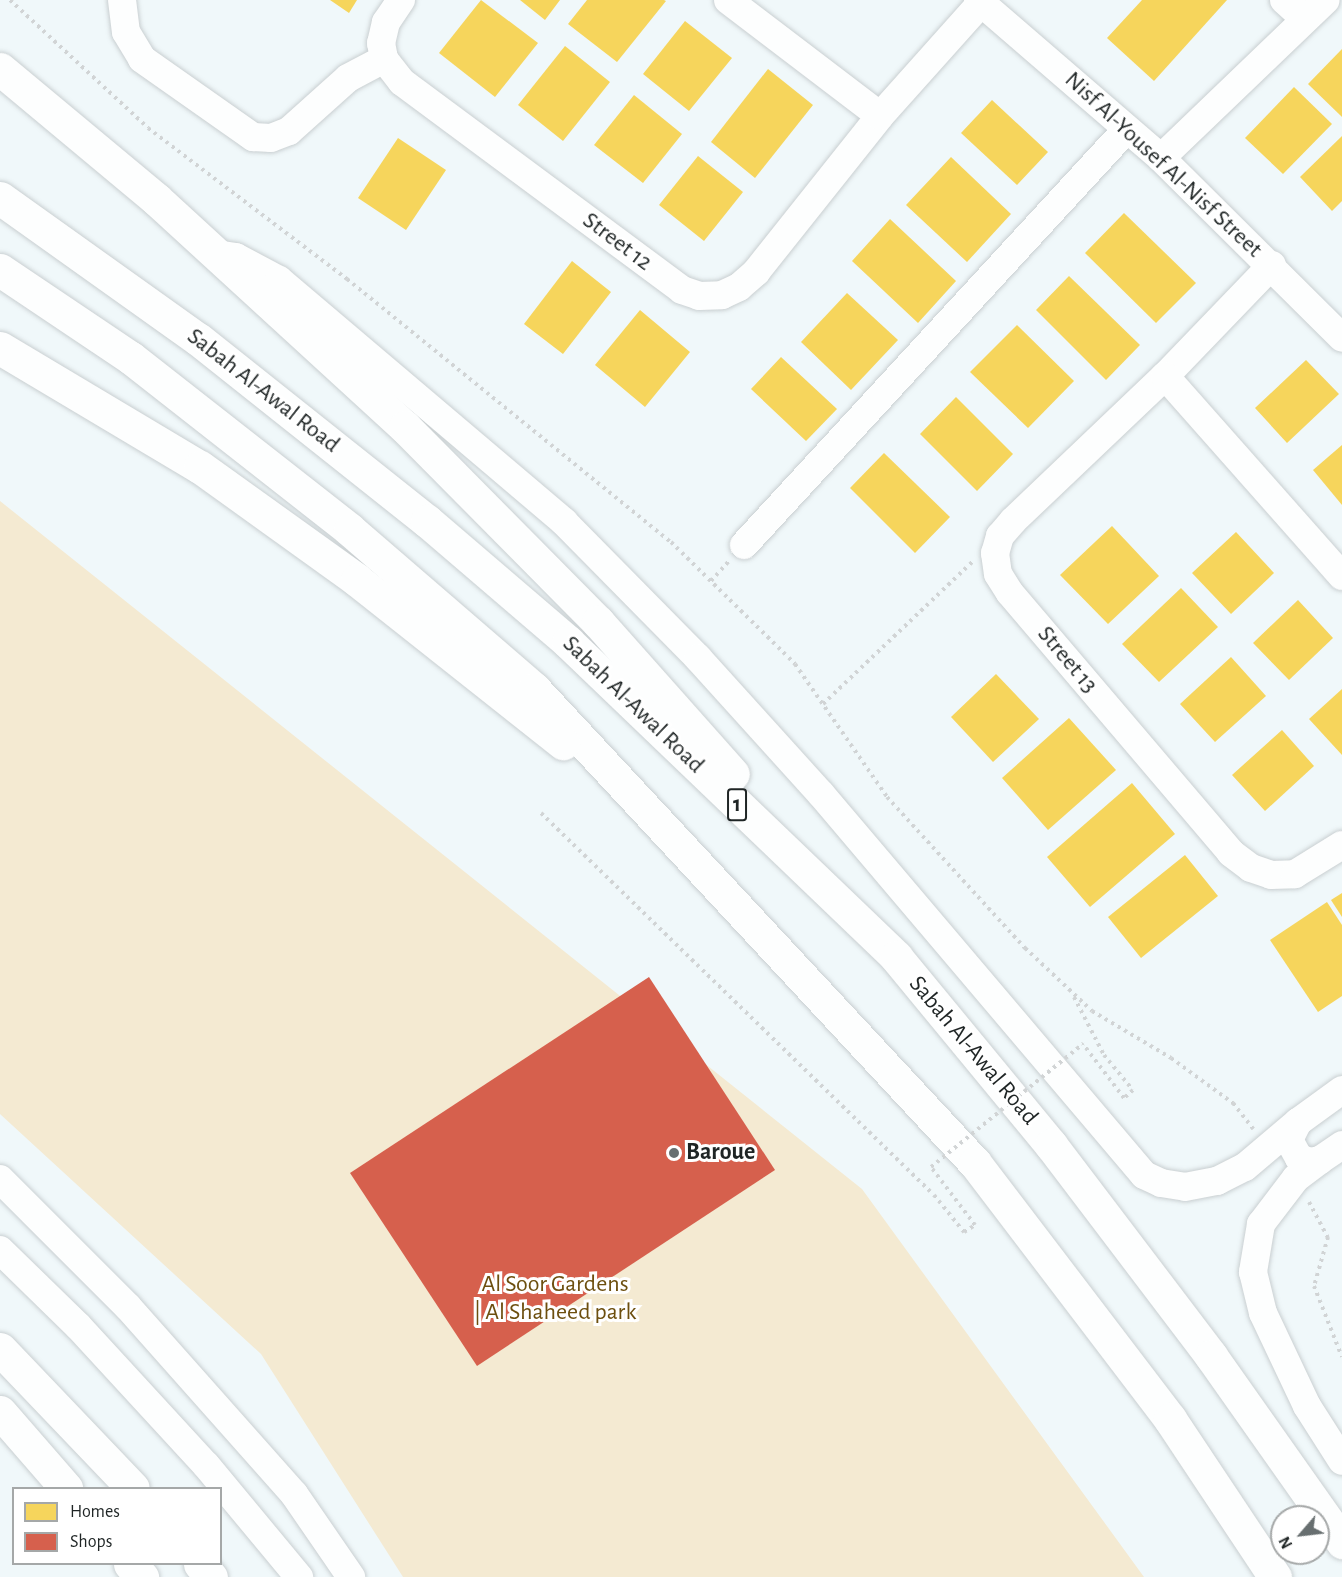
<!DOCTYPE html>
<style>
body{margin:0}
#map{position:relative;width:1342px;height:1577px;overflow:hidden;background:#f0f8fa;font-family:"Alegreya Sans",sans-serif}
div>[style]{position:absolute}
.green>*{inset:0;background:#f4ead2}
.homes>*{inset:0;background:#f6d55c}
.shops>*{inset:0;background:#d6604d}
.path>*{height:4px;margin-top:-2px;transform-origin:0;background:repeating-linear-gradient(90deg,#d1d4d5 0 3px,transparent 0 7.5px)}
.roads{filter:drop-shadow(0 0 2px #c9cfd1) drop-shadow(0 0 2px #c9cfd1)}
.minor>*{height:28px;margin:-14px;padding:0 14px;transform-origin:14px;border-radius:14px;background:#fdfefe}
.major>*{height:33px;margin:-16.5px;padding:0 16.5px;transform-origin:16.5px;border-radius:16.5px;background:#fdfefe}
.highway>*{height:33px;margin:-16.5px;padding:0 16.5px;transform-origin:16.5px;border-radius:16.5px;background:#fdfefe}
.path-bridge>*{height:4px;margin-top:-2px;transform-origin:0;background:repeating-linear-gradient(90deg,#d1d4d5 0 3px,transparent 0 7.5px)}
.dots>*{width:16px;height:16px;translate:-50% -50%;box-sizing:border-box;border:3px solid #fff;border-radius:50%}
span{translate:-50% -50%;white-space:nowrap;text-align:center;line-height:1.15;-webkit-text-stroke:6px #fff;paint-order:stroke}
.shield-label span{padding:2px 4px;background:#fff;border:2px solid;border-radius:4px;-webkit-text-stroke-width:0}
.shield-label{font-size:22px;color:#1f2525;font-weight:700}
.street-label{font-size:24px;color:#1f2525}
.poi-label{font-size:24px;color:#1f2525;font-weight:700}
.left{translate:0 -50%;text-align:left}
.park-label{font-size:24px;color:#6d4f0f}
.legend{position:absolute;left:12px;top:1487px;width:210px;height:78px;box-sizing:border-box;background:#fff;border:2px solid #a5a8a8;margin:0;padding:8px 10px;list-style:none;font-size:18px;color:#1f2525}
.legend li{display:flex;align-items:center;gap:12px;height:30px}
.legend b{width:30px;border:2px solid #a5a8a8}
.north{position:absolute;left:1270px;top:1505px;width:60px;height:60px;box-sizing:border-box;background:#fff;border:2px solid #a5a8a8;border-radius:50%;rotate:242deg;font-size:16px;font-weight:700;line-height:24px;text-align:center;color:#1f2525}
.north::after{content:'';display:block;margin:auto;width:21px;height:27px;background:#686f70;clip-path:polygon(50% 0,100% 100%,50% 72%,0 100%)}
</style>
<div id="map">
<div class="green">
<i style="clip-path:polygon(0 501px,862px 1189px,1144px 1577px,403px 1577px,261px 1354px,0 1114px)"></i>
</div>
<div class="homes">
<i style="clip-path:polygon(330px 0,357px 0,349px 13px)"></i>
<i style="clip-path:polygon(481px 0,538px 43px,495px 97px,439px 53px)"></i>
<i style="clip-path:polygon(520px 0,560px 0,545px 20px)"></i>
<i style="clip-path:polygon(587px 0,664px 0,666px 1px,617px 62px,568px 24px)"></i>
<i style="clip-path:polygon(1142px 0,1227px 0,1154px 81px,1107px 38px)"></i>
<i style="clip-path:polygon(685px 21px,732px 58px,689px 111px,643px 74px)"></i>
<i style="clip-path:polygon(565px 46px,610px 82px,563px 141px,518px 105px)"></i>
<i style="clip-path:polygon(1342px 49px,1342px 117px,1308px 84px)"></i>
<i style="clip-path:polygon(768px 69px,813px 105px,755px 178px,711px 142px)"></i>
<i style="clip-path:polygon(1294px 87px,1332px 124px,1283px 174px,1245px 138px)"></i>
<i style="clip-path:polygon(634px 95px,682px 134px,643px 183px,594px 145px)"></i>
<i style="clip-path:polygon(992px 100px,1048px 152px,1017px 185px,961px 133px)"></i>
<i style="clip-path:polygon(1342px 136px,1342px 201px,1332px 211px,1300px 177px)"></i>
<i style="clip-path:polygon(398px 138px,446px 170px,406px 230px,358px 198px)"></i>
<i style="clip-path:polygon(698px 156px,743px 192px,704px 241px,659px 205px)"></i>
<i style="clip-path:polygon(951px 157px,1011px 214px,967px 262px,906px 205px)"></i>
<i style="clip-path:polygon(1124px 213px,1196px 283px,1156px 323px,1085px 253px)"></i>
<i style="clip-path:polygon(890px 219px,956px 281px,918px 323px,852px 261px)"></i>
<i style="clip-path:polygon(572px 261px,611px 292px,563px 354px,524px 324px)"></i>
<i style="clip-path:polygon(1069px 276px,1140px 345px,1106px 380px,1036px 310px)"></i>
<i style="clip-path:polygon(847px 293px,898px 340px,851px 390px,801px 342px)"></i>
<i style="clip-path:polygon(640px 310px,690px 352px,645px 407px,595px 365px)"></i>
<i style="clip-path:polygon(1017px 325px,1074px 381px,1028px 428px,970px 372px)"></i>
<i style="clip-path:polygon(781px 357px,837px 409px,806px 441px,751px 389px)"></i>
<i style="clip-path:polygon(1306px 360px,1339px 394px,1287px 443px,1255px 408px)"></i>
<i style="clip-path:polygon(956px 397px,1013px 454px,977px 491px,920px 434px)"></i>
<i style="clip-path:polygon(1342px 445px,1342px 505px,1313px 470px)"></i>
<i style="clip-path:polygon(884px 453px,950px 517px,915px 553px,850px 488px)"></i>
<i style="clip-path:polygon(1112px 526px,1159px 576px,1108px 624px,1060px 575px)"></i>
<i style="clip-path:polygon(1236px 532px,1274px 573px,1231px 614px,1192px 573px)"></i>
<i style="clip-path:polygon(1181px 588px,1218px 627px,1159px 682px,1122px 644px)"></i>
<i style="clip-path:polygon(1298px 600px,1333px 638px,1289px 680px,1253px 643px)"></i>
<i style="clip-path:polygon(1231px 657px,1266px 696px,1215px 742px,1180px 704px)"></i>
<i style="clip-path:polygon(996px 674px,1039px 719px,993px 762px,951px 717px)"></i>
<i style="clip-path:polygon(1342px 689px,1342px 755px,1309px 719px)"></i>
<i style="clip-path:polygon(1069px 718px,1116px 770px,1048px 830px,1002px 778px)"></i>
<i style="clip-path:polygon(1282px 730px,1314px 766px,1265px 811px,1232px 775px)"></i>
<i style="clip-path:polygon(1132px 783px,1175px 834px,1090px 907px,1047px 857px)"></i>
<i style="clip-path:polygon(1185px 855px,1218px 896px,1141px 958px,1108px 917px)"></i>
<i style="clip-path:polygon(1342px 893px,1342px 917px,1331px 900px)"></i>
<i style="clip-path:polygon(1327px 902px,1342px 925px,1342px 996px,1318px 1012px,1270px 940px)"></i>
</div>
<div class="shops">
<i style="clip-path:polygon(649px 977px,775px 1170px,477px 1366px,350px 1173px)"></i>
</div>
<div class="path">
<i style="left:10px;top:0;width:188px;rotate:42.8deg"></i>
<i style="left:148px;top:128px;width:250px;rotate:37.2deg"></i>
<i style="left:347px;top:279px;width:417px;rotate:39.1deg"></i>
<i style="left:671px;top:542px;width:174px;rotate:44.5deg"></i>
<i style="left:795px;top:664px;width:162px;rotate:55.3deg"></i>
<i style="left:887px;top:797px;width:205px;rotate:47.6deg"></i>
<i style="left:1025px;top:948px;width:92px;rotate:43.2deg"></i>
<i style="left:1092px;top:1011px;width:92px;rotate:30.7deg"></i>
<i style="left:1171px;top:1058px;width:77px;rotate:36deg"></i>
<i style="left:1233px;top:1103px;width:33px;rotate:52deg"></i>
<i style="left:711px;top:581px;width:27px;rotate:-48deg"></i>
<i style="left:823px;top:704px;width:206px;rotate:-43.6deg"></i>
<i style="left:541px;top:813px;width:548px;rotate:44.19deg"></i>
<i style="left:934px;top:1195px;width:48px;rotate:51deg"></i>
<i style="left:964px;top:1232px;width:13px;rotate:-32deg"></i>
<i style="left:975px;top:1225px;width:73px;rotate:-127.2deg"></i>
<i style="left:1074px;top:997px;width:65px;rotate:62.7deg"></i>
<i style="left:1104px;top:1055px;width:45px;rotate:50.4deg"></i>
<i style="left:1133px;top:1090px;width:12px;rotate:138deg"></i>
<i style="left:1124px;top:1098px;width:68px;rotate:-127.2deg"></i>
<i style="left:1309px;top:1202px;width:40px;rotate:62deg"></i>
<i style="left:1328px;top:1237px;width:51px;rotate:105.9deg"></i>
<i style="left:1314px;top:1286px;width:76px;rotate:68.5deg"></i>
</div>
<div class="roads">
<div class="minor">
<i style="left:122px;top:0;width:32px;rotate:83deg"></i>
<i style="left:126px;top:32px;width:31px;rotate:59deg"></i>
<i style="left:142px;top:59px;width:136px;rotate:35.1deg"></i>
<i style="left:253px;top:137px;width:18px;rotate:3deg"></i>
<i style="left:271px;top:138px;width:19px;rotate:-21deg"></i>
<i style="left:289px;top:131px;width:79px;rotate:-41.9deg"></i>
<i style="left:348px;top:78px;width:41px;rotate:-27.8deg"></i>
<i style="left:401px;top:0;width:27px;rotate:124deg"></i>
<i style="left:386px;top:22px;width:22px;rotate:103deg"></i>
<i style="left:381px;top:43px;width:16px;rotate:79deg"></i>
<i style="left:384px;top:59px;width:29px;rotate:52deg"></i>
<i style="left:402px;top:82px;width:349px;rotate:36.6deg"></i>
<i style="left:682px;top:290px;width:18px;rotate:19deg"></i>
<i style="left:699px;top:296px;width:23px;rotate:-2deg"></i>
<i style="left:722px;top:295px;width:19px;rotate:-25deg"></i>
<i style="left:739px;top:287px;width:23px;rotate:-41deg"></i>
<i style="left:756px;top:272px;width:199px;rotate:-51.5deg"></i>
<i style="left:880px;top:116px;width:152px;rotate:-48.2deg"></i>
<i style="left:728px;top:0;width:191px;rotate:37.3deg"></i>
<i style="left:978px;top:0;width:242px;rotate:40.8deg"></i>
<i style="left:1161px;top:158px;width:255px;rotate:44.8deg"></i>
<i style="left:1284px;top:0;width:28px;rotate:42deg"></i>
<i style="left:1161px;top:158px;width:228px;rotate:-43.8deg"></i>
<i style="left:216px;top:254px;width:20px;rotate:9deg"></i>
<i style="left:236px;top:257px;width:49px;rotate:28.1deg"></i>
<i style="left:279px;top:280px;width:374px;rotate:40.3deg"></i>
<i style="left:564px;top:522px;width:191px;rotate:45.4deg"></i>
<i style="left:698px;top:658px;width:183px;rotate:47.9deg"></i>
<i style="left:821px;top:794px;width:499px;rotate:49.7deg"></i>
<i style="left:1144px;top:1175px;width:19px;rotate:25deg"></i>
<i style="left:1161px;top:1183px;width:24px;rotate:9deg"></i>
<i style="left:1185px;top:1187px;width:33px;rotate:-11deg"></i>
<i style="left:1217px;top:1181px;width:31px;rotate:-27deg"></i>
<i style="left:1245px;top:1167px;width:70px;rotate:-40.3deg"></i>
<i style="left:1272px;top:265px;width:154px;rotate:133.9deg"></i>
<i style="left:1165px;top:376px;width:210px;rotate:136.4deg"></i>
<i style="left:1013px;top:521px;width:20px;rotate:131deg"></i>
<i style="left:1000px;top:536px;width:18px;rotate:106deg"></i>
<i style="left:995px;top:553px;width:21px;rotate:82deg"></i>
<i style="left:998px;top:574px;width:22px;rotate:58deg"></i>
<i style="left:1010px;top:593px;width:341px;rotate:49.6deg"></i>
<i style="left:1231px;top:853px;width:25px;rotate:37deg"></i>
<i style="left:1251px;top:868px;width:21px;rotate:19deg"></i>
<i style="left:1271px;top:875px;width:24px;rotate:-2deg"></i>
<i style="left:1295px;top:874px;width:55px;rotate:-31.7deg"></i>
<i style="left:1165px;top:376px;width:267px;rotate:48.5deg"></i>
<i style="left:744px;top:545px;width:565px;rotate:-47.37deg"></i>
<i style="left:1342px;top:1090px;width:54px;rotate:144deg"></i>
<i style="left:1298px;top:1122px;width:20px;rotate:117deg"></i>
<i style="left:1289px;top:1140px;width:21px;rotate:61deg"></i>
<i style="left:1299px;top:1158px;width:12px;rotate:20deg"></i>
<i style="left:1310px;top:1162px;width:10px;rotate:-11deg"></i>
<i style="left:1320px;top:1160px;width:27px;rotate:-34deg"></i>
<i style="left:1320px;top:1160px;width:30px;rotate:143deg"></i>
<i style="left:1296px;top:1178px;width:58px;rotate:127.3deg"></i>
<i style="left:1261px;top:1224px;width:49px;rotate:99.5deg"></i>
<i style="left:1253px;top:1272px;width:42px;rotate:76.3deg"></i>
<i style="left:1263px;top:1313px;width:103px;rotate:64.7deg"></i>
<i style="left:1307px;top:1406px;width:65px;rotate:57.5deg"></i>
<i style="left:0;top:1179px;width:181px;rotate:45deg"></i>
<i style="left:128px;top:1307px;width:250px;rotate:48.4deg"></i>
<i style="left:294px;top:1494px;width:101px;rotate:55.5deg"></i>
<i style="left:0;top:1250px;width:109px;rotate:44.3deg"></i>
<i style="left:78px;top:1326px;width:189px;rotate:47.4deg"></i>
<i style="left:206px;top:1465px;width:146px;rotate:50.3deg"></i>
</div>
<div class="major">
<i style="left:0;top:1349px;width:192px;rotate:46.3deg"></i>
<i style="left:0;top:1412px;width:101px;rotate:49deg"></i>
<i style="left:130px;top:1564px;width:18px;rotate:47deg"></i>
<i style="left:200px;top:1564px;width:17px;rotate:50deg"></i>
</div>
<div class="highway">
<i style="left:0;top:69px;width:203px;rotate:39.8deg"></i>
<i style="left:156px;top:199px;width:338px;rotate:42.5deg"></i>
<i style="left:405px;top:427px;width:274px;rotate:45.3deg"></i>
<i style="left:598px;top:622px;width:203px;rotate:48.4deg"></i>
<i style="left:0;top:198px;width:243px;rotate:35.5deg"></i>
<i style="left:198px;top:339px;width:293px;rotate:38.5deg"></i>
<i style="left:427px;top:521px;width:186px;rotate:40.6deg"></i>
<i style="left:568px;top:642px;width:455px;rotate:43.8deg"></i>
<i style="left:896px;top:957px;width:244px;rotate:50.5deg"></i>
<i style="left:1051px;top:1145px;width:265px;rotate:52.8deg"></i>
<i style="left:1211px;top:1356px;width:228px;rotate:54.8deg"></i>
<i style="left:0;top:270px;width:158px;rotate:33.9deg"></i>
<i style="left:131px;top:358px;width:278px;rotate:38.1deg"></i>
<i style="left:350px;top:530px;width:243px;rotate:40.8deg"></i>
<i style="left:534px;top:689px;width:647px;rotate:47.07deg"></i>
<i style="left:975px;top:1163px;width:322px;rotate:52.7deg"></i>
<i style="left:1170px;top:1419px;width:190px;rotate:56.4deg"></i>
<i style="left:0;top:348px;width:233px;rotate:30.8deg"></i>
<i style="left:200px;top:467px;width:193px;rotate:35.7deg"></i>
<i style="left:357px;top:580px;width:263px;rotate:38.4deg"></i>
</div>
</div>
<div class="path-bridge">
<i style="left:931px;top:1167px;width:196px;rotate:-39deg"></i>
</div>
<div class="dots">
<i style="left:674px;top:1153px;background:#686f70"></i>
</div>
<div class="shield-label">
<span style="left:737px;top:805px">1</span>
</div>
<div class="street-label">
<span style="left:1163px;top:165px;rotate:43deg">Nisf Al-Yousef Al-Nisf Street</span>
<span style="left:617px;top:242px;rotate:37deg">Street 12</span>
<span style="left:263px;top:391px;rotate:38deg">Sabah Al-Awal Road</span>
<span style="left:1067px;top:660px;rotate:50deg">Street 13</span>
<span style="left:633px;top:705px;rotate:44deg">Sabah Al-Awal Road</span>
<span style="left:973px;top:1051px;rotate:50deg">Sabah Al-Awal Road</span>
</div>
<div class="poi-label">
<span class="left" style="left:686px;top:1153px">Baroue</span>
</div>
<div class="park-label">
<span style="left:555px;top:1299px">Al Soor Gardens<br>| Al Shaheed park</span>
</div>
<ul class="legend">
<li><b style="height:16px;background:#f6d55c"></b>Homes</li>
<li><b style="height:16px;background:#d6604d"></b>Shops</li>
</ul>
<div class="north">N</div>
</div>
